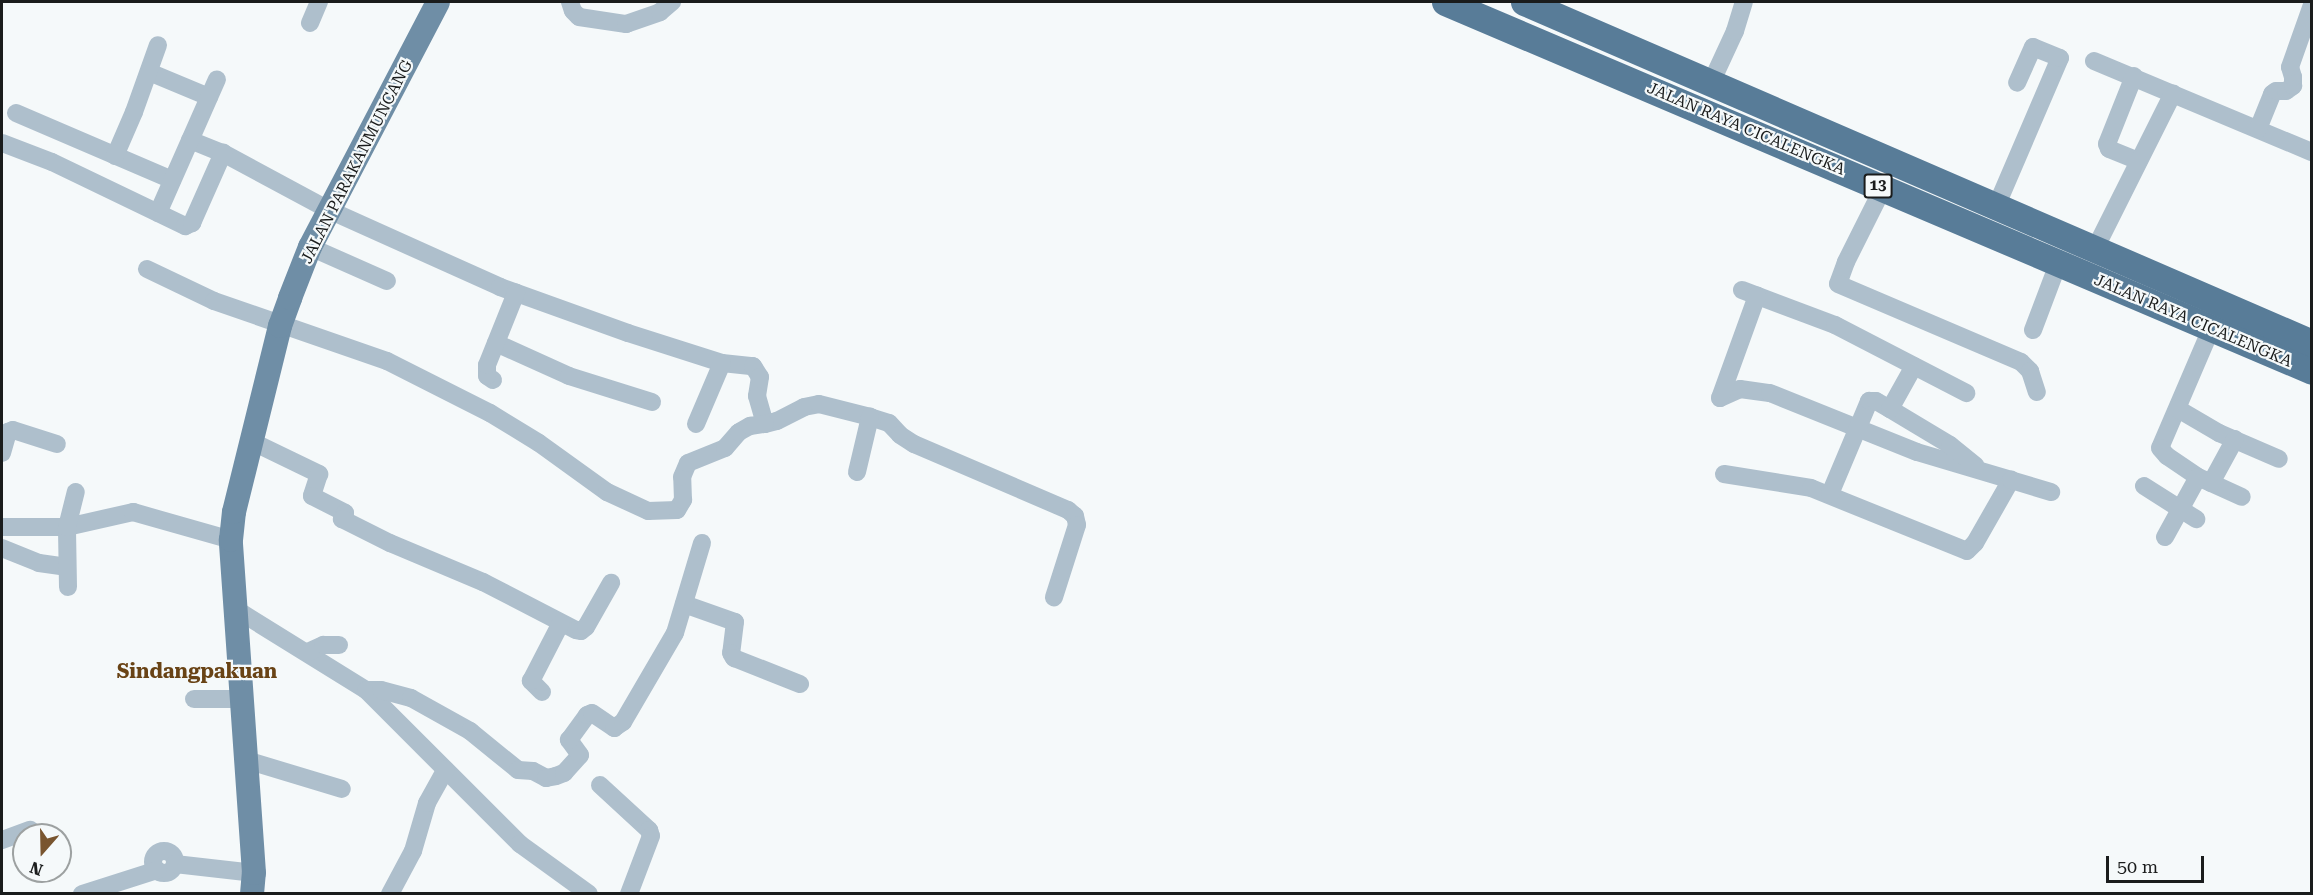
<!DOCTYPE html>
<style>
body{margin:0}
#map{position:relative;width:2313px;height:895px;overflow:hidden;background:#f5f9fa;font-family:"Roboto Serif",serif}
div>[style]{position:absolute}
.minor>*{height:18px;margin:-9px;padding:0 9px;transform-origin:9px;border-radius:9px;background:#aebfcc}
.minor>.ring{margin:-9px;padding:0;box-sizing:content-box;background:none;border:18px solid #aebfcc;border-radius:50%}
.major>*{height:24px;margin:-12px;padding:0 12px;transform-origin:12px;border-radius:12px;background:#6f8ea6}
.highway>*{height:27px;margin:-13.5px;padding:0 13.5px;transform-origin:13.5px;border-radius:13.5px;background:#587c98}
span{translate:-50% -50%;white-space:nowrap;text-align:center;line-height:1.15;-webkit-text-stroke:4.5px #f5f9fa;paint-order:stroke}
.shield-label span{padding:2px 4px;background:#f5f9fa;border:2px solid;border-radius:4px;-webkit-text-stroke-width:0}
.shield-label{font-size:15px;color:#1a1c1c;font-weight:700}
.street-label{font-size:16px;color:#1a1c1c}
.quarter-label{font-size:20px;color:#694315;font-weight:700}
.frame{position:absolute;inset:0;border:3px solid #1a1c1c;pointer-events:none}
.north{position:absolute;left:12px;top:823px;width:60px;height:60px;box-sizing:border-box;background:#f5f9fa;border:2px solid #9da1a1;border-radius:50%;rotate:200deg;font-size:16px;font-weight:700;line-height:24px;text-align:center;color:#1a1c1c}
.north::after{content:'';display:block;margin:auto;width:21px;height:27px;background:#79552f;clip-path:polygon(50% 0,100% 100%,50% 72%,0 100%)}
.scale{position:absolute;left:2106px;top:856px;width:98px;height:27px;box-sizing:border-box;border:3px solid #1a1c1c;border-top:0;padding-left:8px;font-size:18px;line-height:21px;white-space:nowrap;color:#1a1c1c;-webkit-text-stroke:4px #f5f9fa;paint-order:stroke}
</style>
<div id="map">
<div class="minor">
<i style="left:570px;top:2px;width:9px;rotate:72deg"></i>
<i style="left:573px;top:11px;width:8px;rotate:45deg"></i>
<i style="left:579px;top:17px;width:48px;rotate:8.5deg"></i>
<i style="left:626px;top:24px;width:36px;rotate:-19deg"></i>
<i style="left:660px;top:12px;width:16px;rotate:-40deg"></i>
<i style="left:310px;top:23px;width:23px;rotate:-67deg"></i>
<i style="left:2094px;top:61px;width:236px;rotate:22.7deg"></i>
<i style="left:149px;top:72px;width:65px;rotate:22.6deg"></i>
<i style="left:2134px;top:76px;width:73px;rotate:111.7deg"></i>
<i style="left:2107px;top:144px;width:5px;rotate:68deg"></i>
<i style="left:2109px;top:149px;width:32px;rotate:22deg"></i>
<i style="left:1711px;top:83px;width:57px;rotate:-65.2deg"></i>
<i style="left:1735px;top:31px;width:30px;rotate:-73deg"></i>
<i style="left:16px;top:113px;width:170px;rotate:23.2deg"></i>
<i style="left:2258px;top:129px;width:38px;rotate:-68deg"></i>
<i style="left:2272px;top:94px;width:5px;rotate:-37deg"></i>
<i style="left:2276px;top:91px;width:10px"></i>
<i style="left:2286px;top:91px;width:9px;rotate:-36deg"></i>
<i style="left:2293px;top:86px;width:9px;rotate:-90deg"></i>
<i style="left:2293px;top:77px;width:10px;rotate:-107deg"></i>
<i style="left:2290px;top:67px;width:66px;rotate:-70.5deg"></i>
<i style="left:190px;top:140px;width:35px;rotate:22deg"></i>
<i style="left:223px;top:153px;width:120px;rotate:28.3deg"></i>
<i style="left:329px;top:210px;width:188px;rotate:24.2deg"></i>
<i style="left:500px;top:287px;width:136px;rotate:19.8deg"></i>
<i style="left:628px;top:333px;width:99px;rotate:17.7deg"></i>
<i style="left:722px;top:363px;width:31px;rotate:6deg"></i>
<i style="left:753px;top:366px;width:13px;rotate:58deg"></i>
<i style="left:760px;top:377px;width:19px;rotate:99deg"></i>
<i style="left:757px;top:396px;width:29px;rotate:74deg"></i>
<i style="left:765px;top:424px;width:12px;rotate:-14deg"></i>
<i style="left:777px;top:421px;width:30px;rotate:-27deg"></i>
<i style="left:804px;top:407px;width:15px;rotate:-11deg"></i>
<i style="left:819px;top:404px;width:53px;rotate:14.3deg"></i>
<i style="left:870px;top:417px;width:20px;rotate:18deg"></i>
<i style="left:889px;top:423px;width:16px;rotate:47deg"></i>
<i style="left:900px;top:435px;width:17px;rotate:33deg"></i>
<i style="left:914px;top:444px;width:168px;rotate:23.2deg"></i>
<i style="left:1068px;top:510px;width:9px;rotate:41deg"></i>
<i style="left:1075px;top:516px;width:9px;rotate:77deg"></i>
<i style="left:1077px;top:525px;width:76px;rotate:107.7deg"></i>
<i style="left:2px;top:143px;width:53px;rotate:20.8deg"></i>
<i style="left:52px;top:162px;width:148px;rotate:25.7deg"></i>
<i style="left:185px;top:226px;width:8px;rotate:-23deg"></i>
<i style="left:192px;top:223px;width:77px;rotate:-66.1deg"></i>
<i style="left:115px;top:156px;width:48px;rotate:-66.6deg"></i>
<i style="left:134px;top:112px;width:71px;rotate:-70.3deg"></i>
<i style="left:1883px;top:188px;width:83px;rotate:116.6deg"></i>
<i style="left:1846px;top:262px;width:23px;rotate:110deg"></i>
<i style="left:1838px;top:284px;width:199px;rotate:23.1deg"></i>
<i style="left:2021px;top:362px;width:13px;rotate:45deg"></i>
<i style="left:2030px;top:371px;width:22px;rotate:72deg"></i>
<i style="left:1996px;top:207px;width:162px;rotate:-66.8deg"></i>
<i style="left:2060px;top:58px;width:29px;rotate:-158deg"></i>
<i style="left:2033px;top:47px;width:39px;rotate:114deg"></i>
<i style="left:158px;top:213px;width:146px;rotate:-66.2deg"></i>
<i style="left:310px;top:247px;width:84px;rotate:23.8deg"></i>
<i style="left:2095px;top:249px;width:174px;rotate:-63.4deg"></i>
<i style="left:147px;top:269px;width:74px;rotate:25.5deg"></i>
<i style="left:214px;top:301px;width:183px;rotate:19.1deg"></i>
<i style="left:387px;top:361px;width:115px;rotate:26.8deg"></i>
<i style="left:490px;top:413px;width:57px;rotate:31.5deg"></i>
<i style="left:539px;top:443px;width:84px;rotate:35.8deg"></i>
<i style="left:607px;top:492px;width:45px;rotate:24.9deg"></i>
<i style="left:648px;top:511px;width:29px;rotate:-2deg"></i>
<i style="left:677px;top:510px;width:12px;rotate:-59deg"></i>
<i style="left:683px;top:500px;width:23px;rotate:-92deg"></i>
<i style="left:682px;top:477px;width:15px;rotate:-67deg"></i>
<i style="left:688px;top:463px;width:40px;rotate:-22deg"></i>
<i style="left:725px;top:448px;width:21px;rotate:-49deg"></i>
<i style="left:739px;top:432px;width:13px;rotate:-29deg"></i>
<i style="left:750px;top:426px;width:15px;rotate:-8deg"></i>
<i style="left:1742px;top:290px;width:99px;rotate:20.6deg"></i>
<i style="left:1835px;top:325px;width:148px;rotate:27.4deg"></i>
<i style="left:2211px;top:329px;width:129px;rotate:113.2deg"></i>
<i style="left:2160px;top:448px;width:11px;rotate:49deg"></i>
<i style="left:2167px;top:456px;width:37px;rotate:34deg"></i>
<i style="left:2198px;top:477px;width:48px;rotate:24.4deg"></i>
<i style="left:2033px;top:330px;width:71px;rotate:-69.3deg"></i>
<i style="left:496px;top:343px;width:80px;rotate:24.3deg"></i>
<i style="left:569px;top:376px;width:87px;rotate:17.4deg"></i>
<i style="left:493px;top:380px;width:7px;rotate:-146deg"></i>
<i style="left:487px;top:376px;width:11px;rotate:-90deg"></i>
<i style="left:487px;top:365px;width:78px;rotate:-68.1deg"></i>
<i style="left:1720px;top:398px;width:22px;rotate:-24deg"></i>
<i style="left:1740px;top:389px;width:30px;rotate:8deg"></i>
<i style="left:1770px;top:393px;width:158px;rotate:21.9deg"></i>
<i style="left:1917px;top:452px;width:98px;rotate:16.6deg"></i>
<i style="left:1720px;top:398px;width:109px;rotate:-70.1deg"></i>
<i style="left:1890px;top:409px;width:70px;rotate:31deg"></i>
<i style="left:1950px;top:445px;width:33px;rotate:39deg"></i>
<i style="left:2178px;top:409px;width:48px;rotate:30.3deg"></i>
<i style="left:2219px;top:433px;width:65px;rotate:23.4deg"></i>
<i style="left:696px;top:424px;width:66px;rotate:-66.9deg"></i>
<i style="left:251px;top:441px;width:76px;rotate:25.9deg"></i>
<i style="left:319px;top:474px;width:23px;rotate:108deg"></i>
<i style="left:312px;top:496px;width:37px;rotate:27deg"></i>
<i style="left:345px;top:513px;width:7px;rotate:117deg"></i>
<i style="left:342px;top:519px;width:54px;rotate:26.6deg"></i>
<i style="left:390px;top:543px;width:101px;rotate:22.8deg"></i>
<i style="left:483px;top:582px;width:105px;rotate:27.3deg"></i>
<i style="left:576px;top:630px;width:5px;rotate:11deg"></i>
<i style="left:581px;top:631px;width:6px;rotate:-39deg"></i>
<i style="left:586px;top:627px;width:51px;rotate:-60.4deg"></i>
<i style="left:2px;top:453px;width:22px;rotate:-74deg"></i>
<i style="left:8px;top:432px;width:5px;rotate:-22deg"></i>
<i style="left:13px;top:430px;width:46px;rotate:17.7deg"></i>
<i style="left:857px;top:472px;width:57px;rotate:-76.7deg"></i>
<i style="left:1724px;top:474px;width:88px;rotate:9.1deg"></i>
<i style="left:1811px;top:488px;width:168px;rotate:22deg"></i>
<i style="left:1967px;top:551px;width:11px;rotate:-45deg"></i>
<i style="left:1975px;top:543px;width:73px;rotate:-60.3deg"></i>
<i style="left:2011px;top:480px;width:42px;rotate:16.7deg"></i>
<i style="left:2211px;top:483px;width:50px;rotate:-61.4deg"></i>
<i style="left:2144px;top:486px;width:62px;rotate:32.4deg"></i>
<i style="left:1830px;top:494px;width:101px;rotate:-67.2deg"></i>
<i style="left:1869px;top:401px;width:7px"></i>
<i style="left:1876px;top:401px;width:16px;rotate:30deg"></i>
<i style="left:1890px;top:409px;width:49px;rotate:-60.8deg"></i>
<i style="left:2px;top:527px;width:65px"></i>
<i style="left:67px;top:527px;width:68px;rotate:-12.8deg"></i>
<i style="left:133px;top:512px;width:102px;rotate:15.9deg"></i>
<i style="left:2165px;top:537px;width:68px;rotate:-61.2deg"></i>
<i style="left:2px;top:548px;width:40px;rotate:22deg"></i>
<i style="left:39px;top:563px;width:27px;rotate:8deg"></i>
<i style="left:68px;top:587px;width:60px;rotate:-91deg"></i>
<i style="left:67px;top:527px;width:36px;rotate:-76deg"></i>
<i style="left:684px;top:604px;width:54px;rotate:19.4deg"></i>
<i style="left:735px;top:622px;width:31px;rotate:97deg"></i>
<i style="left:731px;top:653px;width:6px;rotate:59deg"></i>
<i style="left:734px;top:658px;width:71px;rotate:21.5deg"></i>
<i style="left:237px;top:610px;width:152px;rotate:31.8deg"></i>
<i style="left:366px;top:690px;width:218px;rotate:45deg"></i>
<i style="left:520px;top:844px;width:85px;rotate:35.9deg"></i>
<i style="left:308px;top:652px;width:17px;rotate:-25deg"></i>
<i style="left:323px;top:645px;width:16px"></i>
<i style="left:366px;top:690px;width:15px"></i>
<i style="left:381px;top:690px;width:31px;rotate:15deg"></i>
<i style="left:411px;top:698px;width:68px;rotate:29.2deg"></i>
<i style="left:470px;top:731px;width:62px;rotate:39.1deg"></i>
<i style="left:518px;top:770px;width:15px;rotate:4deg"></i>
<i style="left:533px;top:771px;width:15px;rotate:28deg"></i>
<i style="left:546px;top:778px;width:10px;rotate:-11deg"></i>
<i style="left:556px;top:776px;width:9px;rotate:-21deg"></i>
<i style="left:564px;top:773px;width:24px;rotate:-48deg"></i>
<i style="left:580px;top:755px;width:19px;rotate:-126deg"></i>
<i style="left:569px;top:740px;width:31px;rotate:-54deg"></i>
<i style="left:587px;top:715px;width:5px;rotate:-22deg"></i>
<i style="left:592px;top:713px;width:27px;rotate:34deg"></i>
<i style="left:614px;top:728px;width:11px;rotate:-34deg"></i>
<i style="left:623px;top:722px;width:103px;rotate:-59.7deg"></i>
<i style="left:675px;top:633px;width:94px;rotate:-73.3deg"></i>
<i style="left:542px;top:692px;width:16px;rotate:-135deg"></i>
<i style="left:531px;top:681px;width:65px;rotate:-62.7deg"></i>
<i style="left:194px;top:699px;width:49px"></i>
<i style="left:246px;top:760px;width:100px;rotate:16.8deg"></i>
<i style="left:600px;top:785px;width:67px;rotate:42.6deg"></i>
<i style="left:649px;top:830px;width:6px;rotate:72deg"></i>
<i style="left:651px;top:836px;width:62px;rotate:110.8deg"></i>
<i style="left:2px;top:840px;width:30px;rotate:-20deg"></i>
<i class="ring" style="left:153px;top:851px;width:4px;height:4px"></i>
<i style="left:175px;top:864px;width:80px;rotate:6.5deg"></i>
<i style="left:82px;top:894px;width:79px;rotate:-17.7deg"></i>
<i style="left:390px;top:894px;width:49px;rotate:-61.9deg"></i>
<i style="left:413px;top:851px;width:50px;rotate:-73.7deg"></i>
<i style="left:427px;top:803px;width:38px;rotate:-61deg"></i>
</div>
<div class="major">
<i style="left:252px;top:894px;width:21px;rotate:-85deg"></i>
<i style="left:254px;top:873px;width:334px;rotate:-94deg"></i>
<i style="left:231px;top:540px;width:28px;rotate:-84deg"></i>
<i style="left:234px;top:512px;width:192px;rotate:-76.1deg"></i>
<i style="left:280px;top:326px;width:30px;rotate:-70deg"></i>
<i style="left:290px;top:298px;width:55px;rotate:-68.6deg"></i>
<i style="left:310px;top:247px;width:276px;rotate:-62.4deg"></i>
</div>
<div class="highway">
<i style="left:1445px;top:2px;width:942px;rotate:23.05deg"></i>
<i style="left:1524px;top:2px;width:859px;rotate:23.4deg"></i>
</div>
<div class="shield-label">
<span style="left:1878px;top:186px">13</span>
</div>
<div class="street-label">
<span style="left:1746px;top:129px;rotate:23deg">JALAN RAYA CICALENGKA</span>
<span style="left:357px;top:162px;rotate:-63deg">JALAN PARAKANMUNCANG</span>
<span style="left:2193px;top:321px;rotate:23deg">JALAN RAYA CICALENGKA</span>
</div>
<div class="quarter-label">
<span style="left:197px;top:671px">Sindangpakuan</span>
</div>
<div class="frame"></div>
<div class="north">N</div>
<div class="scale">50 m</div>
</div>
